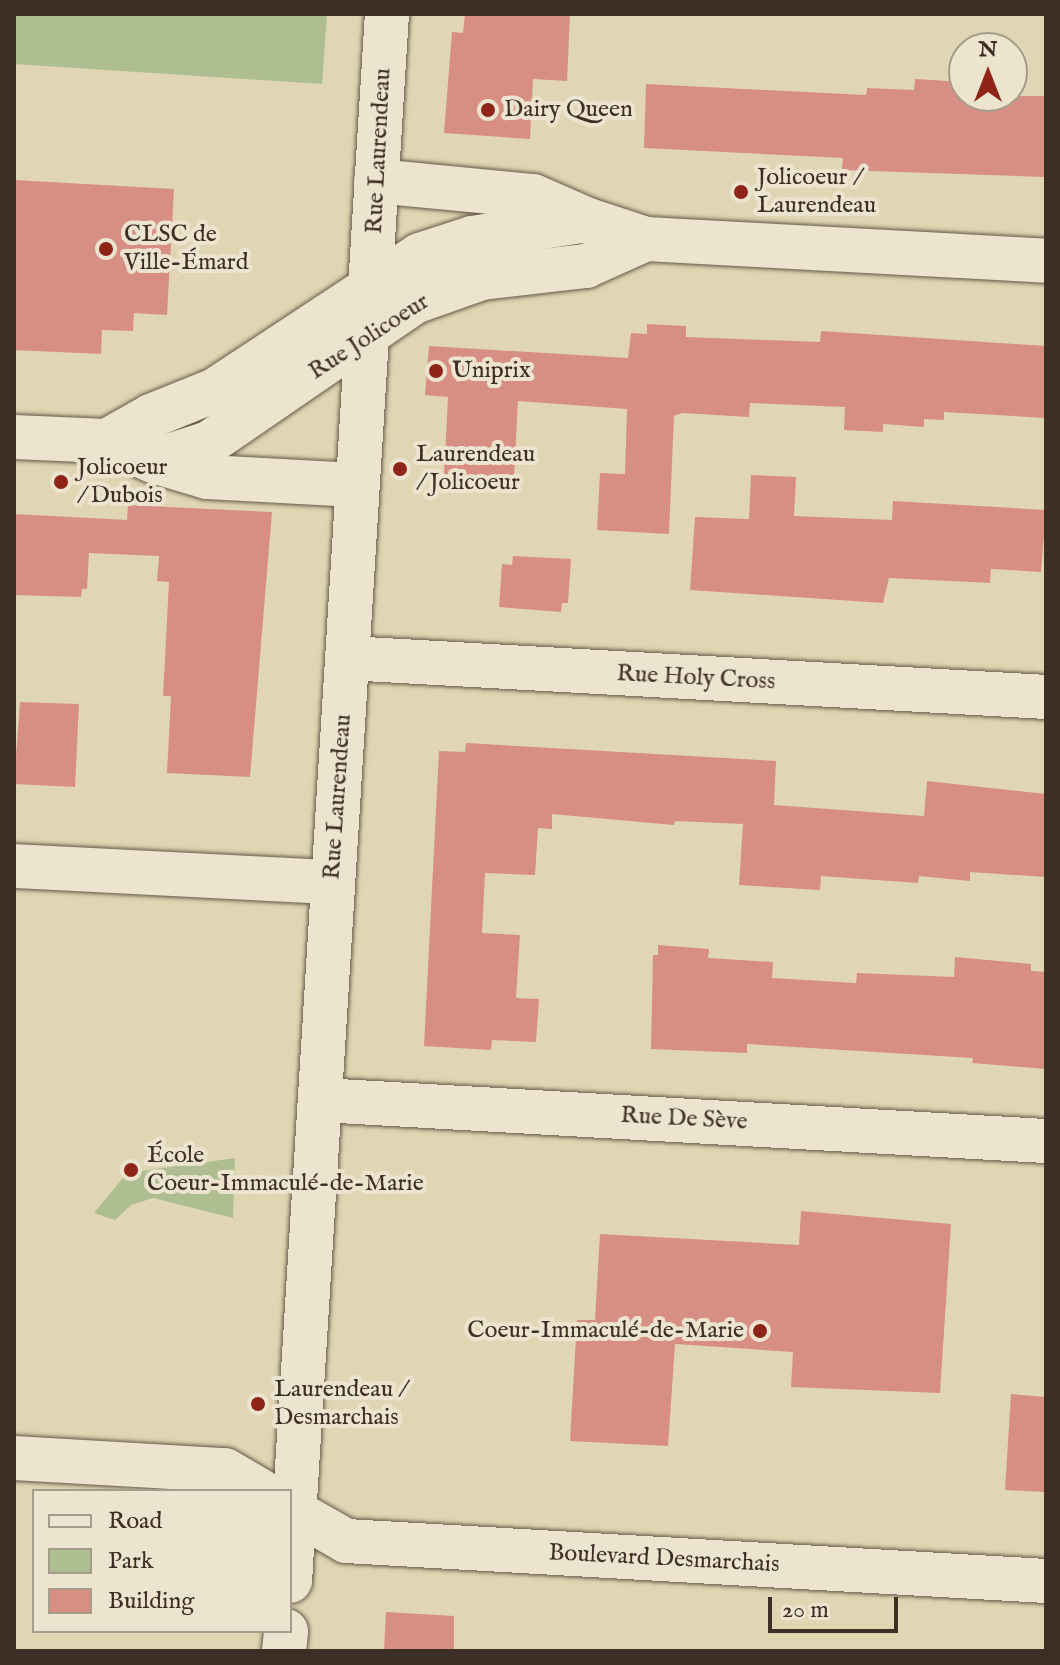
<!DOCTYPE html>
<meta charset="utf-8">
<style>
body{margin:0}
#map{position:relative;width:1060px;height:1665px;overflow:hidden;background:#e1d6b3;font-family:"IM FELL English",serif}
div>[style]{position:absolute}
.green>*{inset:0;background:#aebe90}
.building>*{inset:0;background:#d78f84}
.roads{filter:drop-shadow(0 0 2px #675949) drop-shadow(0 0 2px #675949)}
.street>*{height:44px;margin:-22px;padding:0 22px;transform-origin:22px;border-radius:22px;background:#ece4ce}
.secondary>*{height:44px;margin:-22px;padding:0 22px;transform-origin:22px;border-radius:22px;background:#ece4ce}
.dots>*{width:22px;height:22px;translate:-50% -50%;box-sizing:border-box;border:4px solid #ece4ce;border-radius:50%}
span{translate:-50% -50%;white-space:nowrap;text-align:center;line-height:1.15;-webkit-text-stroke:8px #ece4ce;paint-order:stroke}
.poi-label{font-size:24px;color:#3e2f26}
.left{translate:0 -50%;text-align:left}
.right{translate:-100% -50%;text-align:right}
.street-label{font-size:24px;color:#3e2f26}
.frame{position:absolute;inset:0;border:16px solid #3e2f26;pointer-events:none}
.legend{position:absolute;left:32px;top:1489px;width:260px;height:144px;box-sizing:border-box;background:#ece4ce;border:2px solid #a69c8b;margin:0;padding:10px 14px;list-style:none;font-size:24px;color:#3e2f26}
.legend li{display:flex;align-items:center;gap:16px;height:40px}
.legend b{width:40px;border:2px solid #a69c8b}
.north{position:absolute;left:948px;top:32px;width:80px;height:80px;box-sizing:border-box;background:#ece4ce;border:2px solid #a69c8b;border-radius:50%;rotate:0deg;font-size:22px;font-weight:700;line-height:32px;text-align:center;color:#3e2f26}
.north::after{content:'';display:block;margin:auto;width:28px;height:36px;background:#8f2418;clip-path:polygon(50% 0,100% 100%,50% 72%,0 100%)}
.scale{position:absolute;left:768px;top:1597px;width:130px;height:36px;box-sizing:border-box;border:4px solid #3e2f26;border-top:0;padding-left:10px;font-size:24px;line-height:28px;white-space:nowrap;color:#3e2f26;-webkit-text-stroke:6px #ece4ce;paint-order:stroke}
</style>
<div id="map">
<div class="green">
<i style="clip-path:polygon(14px 14px,327px 14px,322px 84px,14px 64px)"></i>
<i style="clip-path:polygon(235px 1158px,233px 1218px,153px 1198px,131px 1205px,115px 1220px,94px 1213px,127px 1173px)"></i>
</div>
<div class="building">
<i style="clip-path:polygon(465px 14px,570px 14px,567px 81px,533px 79px,530px 139px,444px 133px,452px 32px,463px 33px)"></i>
<i style="clip-path:polygon(915px 79px,964px 82px,964px 96px,1046px 96px,1046px 177px,842px 170px,843px 158px,644px 148px,646px 84px,866px 95px,867px 88px,914px 90px)"></i>
<i style="clip-path:polygon(14px 180px,174px 189px,167px 315px,134px 313px,133px 331px,102px 330px,101px 354px,14px 350px)"></i>
<i style="clip-path:polygon(647px 324px,686px 326px,686px 337px,820px 342px,821px 331px,1046px 346px,1046px 418px,944px 412px,944px 420px,924px 419px,924px 427px,883px 424px,883px 432px,844px 430px,845px 407px,750px 403px,749px 417px,682px 413px,674px 416px,669px 534px,597px 530px,600px 473px,625px 474px,627px 409px,518px 401px,514px 478px,500px 478px,500px 490px,460px 488px,461px 475px,444px 475px,448px 397px,425px 395px,429px 346px,628px 358px,631px 333px,647px 334px)"></i>
<i style="clip-path:polygon(751px 475px,796px 477px,794px 516px,892px 520px,893px 501px,1046px 510px,1041px 572px,991px 569px,990px 583px,889px 578px,883px 603px,690px 590px,695px 517px,749px 519px)"></i>
<i style="clip-path:polygon(128px 505px,272px 512px,250px 777px,167px 773px,171px 696px,163px 696px,169px 582px,157px 581px,159px 556px,89px 553px,87px 589px,82px 589px,81px 597px,14px 595px,14px 514px,127px 520px)"></i>
<i style="clip-path:polygon(513px 556px,571px 559px,568px 603px,562px 603px,561px 612px,499px 607px,502px 564px,512px 565px)"></i>
<i style="clip-path:polygon(20px 702px,79px 704px,75px 787px,14px 784px)"></i>
<i style="clip-path:polygon(466px 743px,776px 761px,774px 805px,924px 816px,927px 781px,1046px 794px,1046px 877px,970px 872px,970px 881px,919px 876px,918px 883px,821px 876px,820px 890px,739px 885px,743px 824px,675px 821px,674px 825px,552px 814px,552px 829px,538px 828px,535px 875px,485px 873px,482px 933px,520px 935px,516px 998px,539px 999px,536px 1042px,492px 1040px,491px 1050px,424px 1046px,439px 751px,465px 752px)"></i>
<i style="clip-path:polygon(658px 945px,709px 949px,708px 958px,773px 962px,772px 978px,856px 983px,857px 973px,954px 977px,955px 957px,1031px 964px,1031px 971px,1046px 972px,1046px 1069px,972px 1063px,973px 1058px,747px 1044px,747px 1053px,651px 1049px,653px 955px,658px 955px)"></i>
<i style="clip-path:polygon(801px 1211px,951px 1224px,940px 1393px,791px 1387px,793px 1352px,675px 1344px,668px 1446px,570px 1441px,577px 1320px,595px 1320px,600px 1234px,799px 1245px)"></i>
<i style="clip-path:polygon(1011px 1394px,1046px 1397px,1046px 1492px,1005px 1490px)"></i>
<i style="clip-path:polygon(386px 1612px,454px 1616px,454px 1651px,384px 1651px)"></i>
</div>
<div class="roads">
<div class="street">
<i style="left:376px;top:181px;width:158px;rotate:5.5deg"></i>
<i style="left:533px;top:196px;width:60px;rotate:23.6deg"></i>
<i style="left:153px;top:461px;width:56px;rotate:16.5deg"></i>
<i style="left:207px;top:477px;width:149px;rotate:3.1deg"></i>
<i style="left:347px;top:658px;width:700px;rotate:3.19deg"></i>
<i style="left:14px;top:866px;width:318px;rotate:2.9deg"></i>
<i style="left:321px;top:1100px;width:726px;rotate:3.24deg"></i>
<i style="left:14px;top:1458px;width:211px;rotate:3.3deg"></i>
<i style="left:225px;top:1470px;width:42px;rotate:30.3deg"></i>
<i style="left:290px;top:1509px;width:64px;rotate:29.7deg"></i>
<i style="left:346px;top:1541px;width:701px;rotate:3.27deg"></i>
<i style="left:290px;top:1581px;width:1570px;rotate:-86.46deg"></i>
<i style="left:284px;top:1651px;width:20px;rotate:-84deg"></i>
</div>
<div class="secondary">
<i style="left:14px;top:437px;width:93px;rotate:2.5deg"></i>
<i style="left:107px;top:441px;width:50px;rotate:23.5deg"></i>
<i style="left:153px;top:461px;width:59px;rotate:-17.8deg"></i>
<i style="left:209px;top:443px;width:249px;rotate:-34.5deg"></i>
<i style="left:414px;top:302px;width:72px;rotate:-19.4deg"></i>
<i style="left:482px;top:278px;width:105px;rotate:-6.6deg"></i>
<i style="left:586px;top:266px;width:66px;rotate:-24.2deg"></i>
<i style="left:107px;top:441px;width:51px;rotate:-29.6deg"></i>
<i style="left:151px;top:416px;width:69px;rotate:-22.1deg"></i>
<i style="left:215px;top:390px;width:245px;rotate:-33.4deg"></i>
<i style="left:420px;top:255px;width:55px;rotate:-18.1deg"></i>
<i style="left:472px;top:238px;width:117px;rotate:-8.8deg"></i>
<i style="left:588px;top:220px;width:61px;rotate:18.1deg"></i>
<i style="left:646px;top:239px;width:401px;rotate:3.1deg"></i>
</div>
</div>
<div class="dots">
<i style="left:488px;top:110px;background:#8f2418"></i>
<i style="left:741px;top:192px;background:#8f2418"></i>
<i style="left:106px;top:249px;background:#8f2418"></i>
<i style="left:436px;top:371px;background:#8f2418"></i>
<i style="left:400px;top:469px;background:#8f2418"></i>
<i style="left:61px;top:482px;background:#8f2418"></i>
<i style="left:131px;top:1170px;background:#8f2418"></i>
<i style="left:760px;top:1331px;background:#8f2418"></i>
<i style="left:258px;top:1404px;background:#8f2418"></i>
</div>
<div class="poi-label">
<span class="left" style="left:504px;top:110px">Dairy Queen</span>
<span class="left" style="left:757px;top:192px">Jolicoeur /<br>Laurendeau</span>
<span class="left" style="left:124px;top:249px">CLSC de<br>Ville-Émard</span>
<span class="left" style="left:452px;top:371px">Uniprix</span>
<span class="left" style="left:416px;top:469px">Laurendeau<br>/ Jolicoeur</span>
<span class="left" style="left:77px;top:482px">Jolicoeur<br>/ Dubois</span>
<span class="left" style="left:147px;top:1170px">École<br>Coeur-Immaculé-de-Marie</span>
<span class="right" style="left:744px;top:1331px">Coeur-Immaculé-de-Marie</span>
<span class="left" style="left:274px;top:1404px">Laurendeau /<br>Desmarchais</span>
</div>
<div class="street-label">
<span style="left:379px;top:151px;rotate:-87deg">Rue Laurendeau</span>
<span style="left:369px;top:337px;rotate:-33deg">Rue Jolicoeur</span>
<span style="left:696px;top:678px;rotate:3deg">Rue Holy Cross</span>
<span style="left:338px;top:797px;rotate:-86deg">Rue Laurendeau</span>
<span style="left:684px;top:1119px;rotate:3deg">Rue De Sève</span>
<span style="left:664px;top:1559px;rotate:3deg">Boulevard Desmarchais</span>
</div>
<div class="frame"></div>
<ul class="legend">
<li><b style="height:10px;background:#ece4ce"></b>Road</li>
<li><b style="height:22px;background:#aebe90"></b>Park</li>
<li><b style="height:22px;background:#d78f84"></b>Building</li>
</ul>
<div class="north">N</div>
<div class="scale">20 m</div>
</div>
